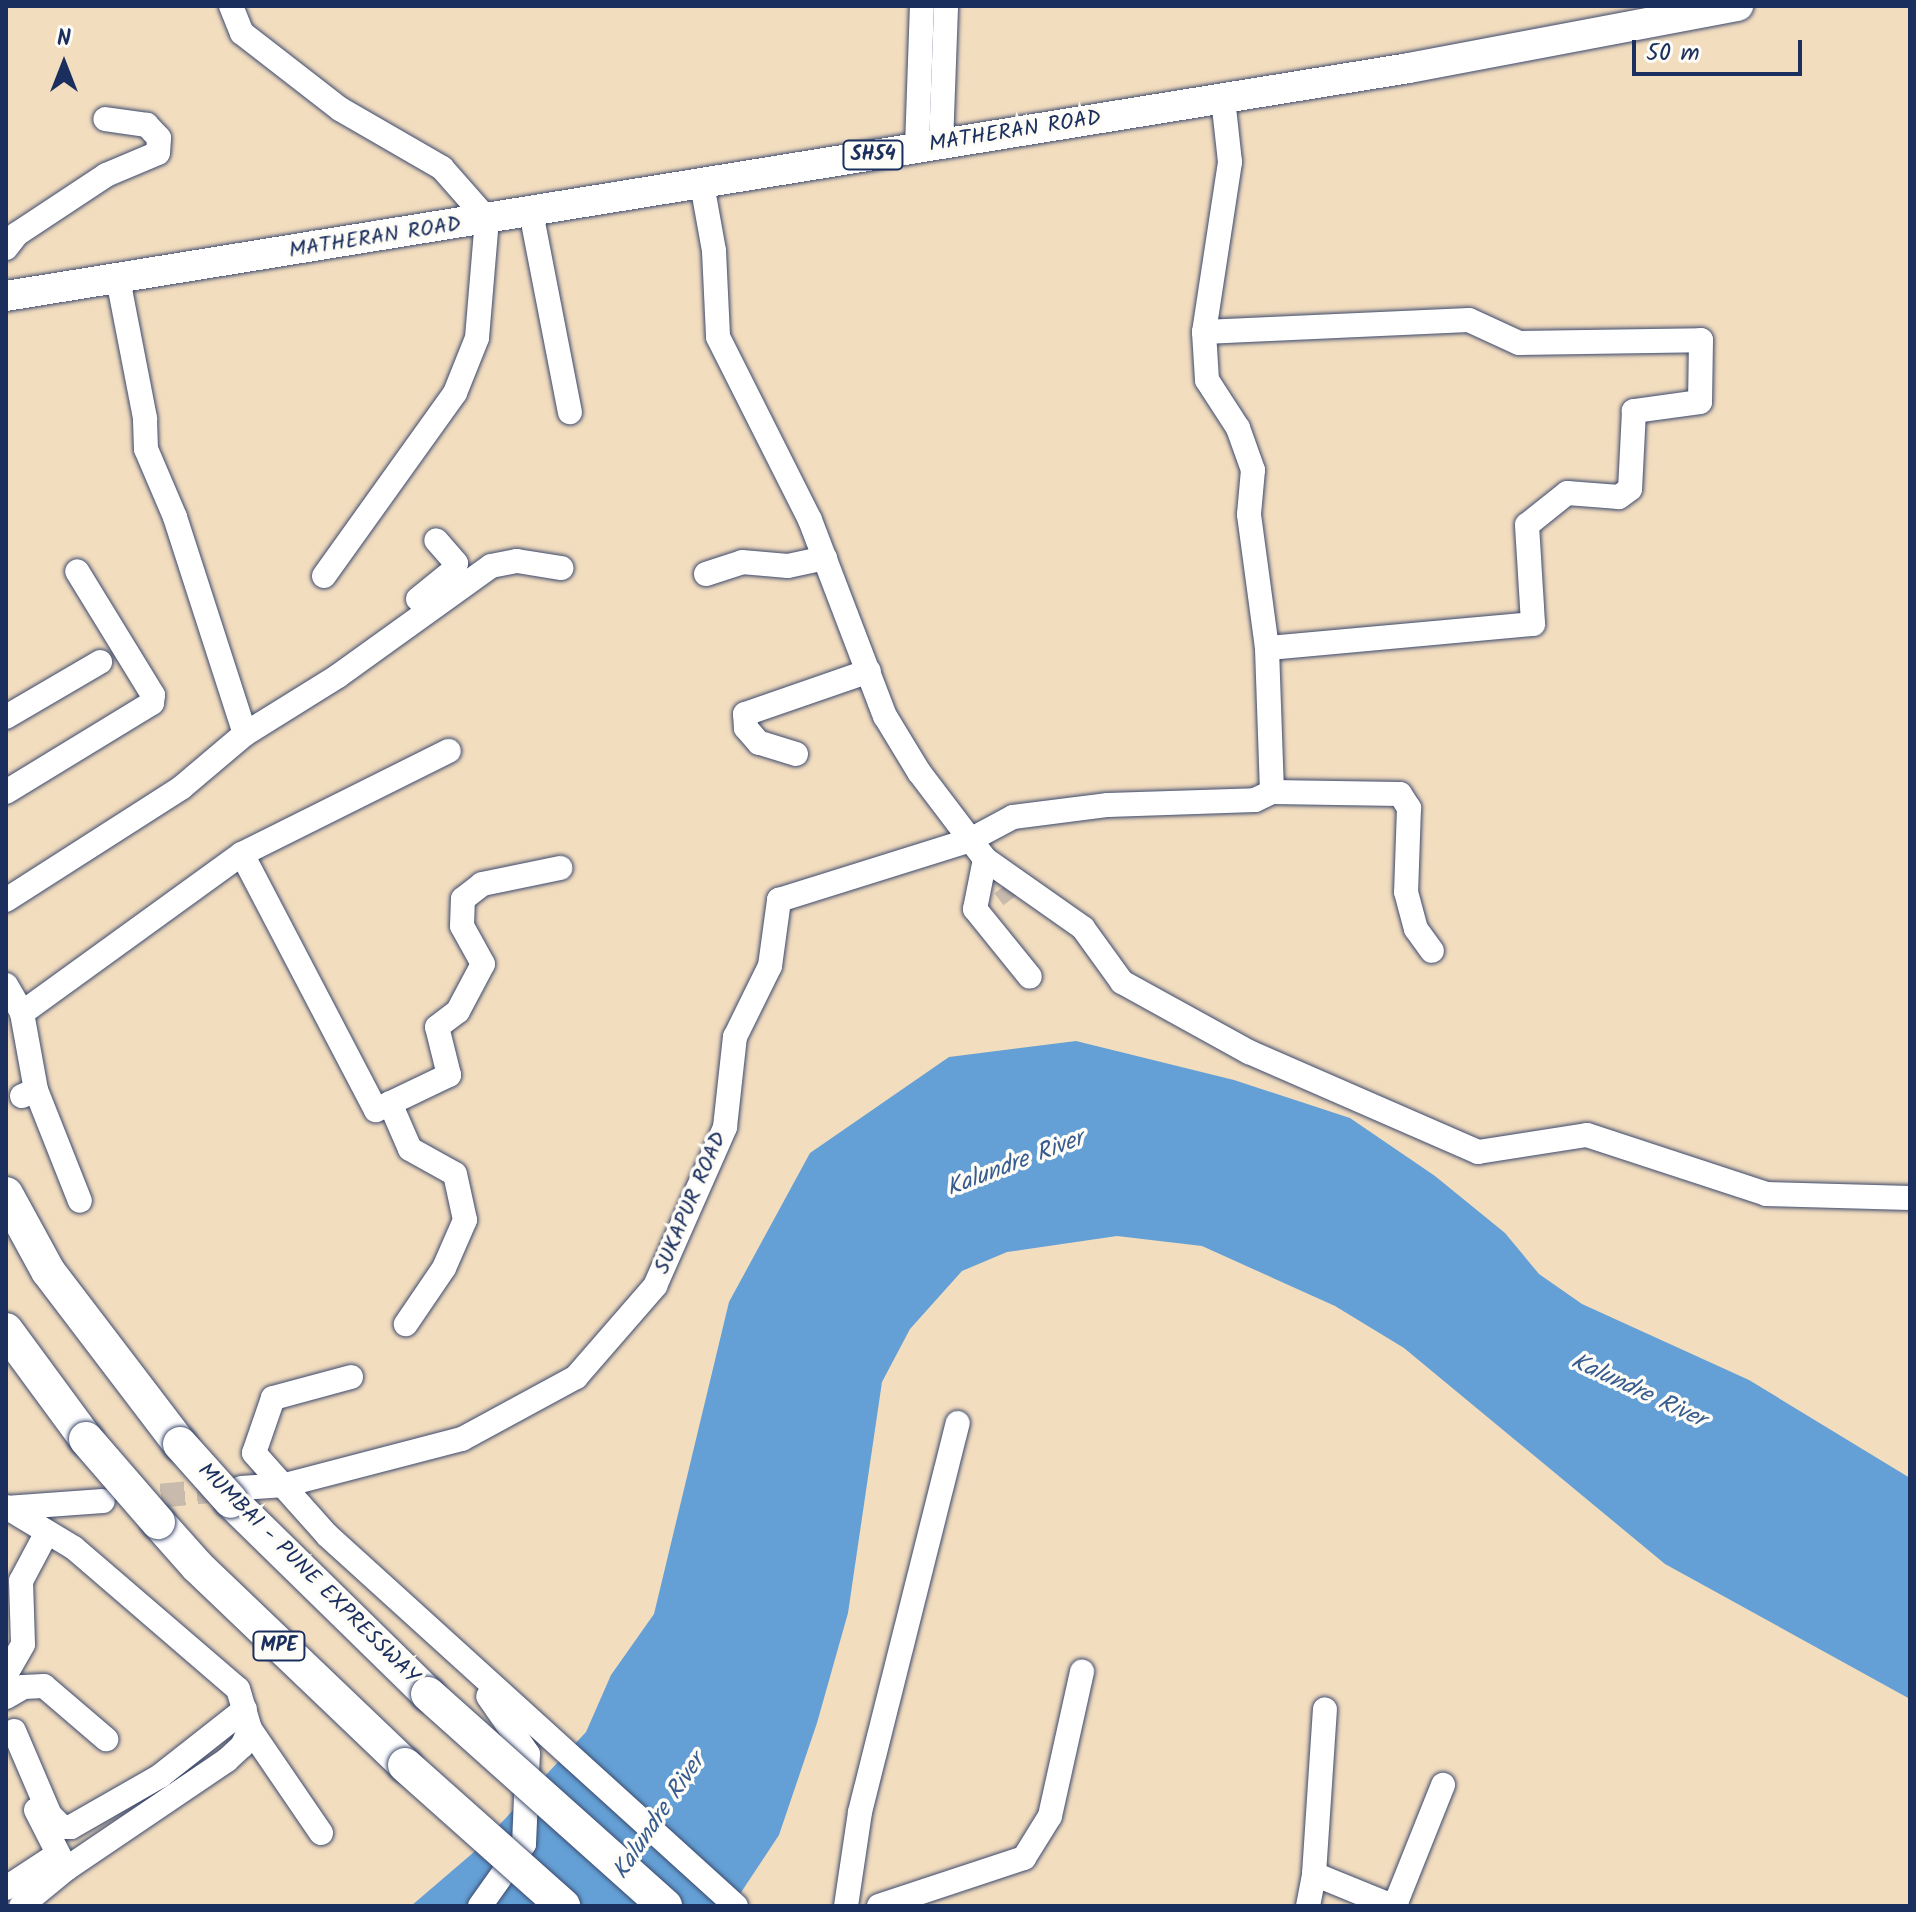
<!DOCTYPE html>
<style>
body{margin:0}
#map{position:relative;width:1916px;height:1912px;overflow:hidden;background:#f3ddbf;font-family:Kalam,sans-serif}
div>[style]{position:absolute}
.water>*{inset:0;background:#64a0d5}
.minor-tunnel>*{height:24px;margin-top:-12px;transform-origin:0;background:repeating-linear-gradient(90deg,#c8baac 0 24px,transparent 0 36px)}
.roads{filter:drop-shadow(0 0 2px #3b496d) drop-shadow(0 0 2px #3b496d)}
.minor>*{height:24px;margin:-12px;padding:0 12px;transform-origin:12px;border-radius:12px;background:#fff}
.major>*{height:30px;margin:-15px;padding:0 15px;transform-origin:15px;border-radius:15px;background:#fff}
.highway>*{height:34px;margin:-17px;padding:0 17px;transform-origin:17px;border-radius:17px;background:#fff}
.bridges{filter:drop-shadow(0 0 2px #3b496d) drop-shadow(0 0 2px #3b496d)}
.highway-bridge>*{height:34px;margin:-17px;padding:0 17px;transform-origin:17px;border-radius:17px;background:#fff}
span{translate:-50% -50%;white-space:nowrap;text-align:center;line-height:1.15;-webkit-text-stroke:7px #fdfcf7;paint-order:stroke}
.shield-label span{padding:2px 6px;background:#fdfcf7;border:2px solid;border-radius:6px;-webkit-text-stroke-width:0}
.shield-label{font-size:20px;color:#1b2f5e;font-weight:700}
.street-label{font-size:22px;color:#1b2f5e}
.water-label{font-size:24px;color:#385c8e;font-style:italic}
.frame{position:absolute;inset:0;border:8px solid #1b2f5e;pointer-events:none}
.north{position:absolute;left:24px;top:24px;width:80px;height:80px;-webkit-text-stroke:6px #fdfcf7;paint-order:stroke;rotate:0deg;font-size:22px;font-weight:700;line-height:32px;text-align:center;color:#1b2f5e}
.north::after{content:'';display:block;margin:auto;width:28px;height:36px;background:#1b2f5e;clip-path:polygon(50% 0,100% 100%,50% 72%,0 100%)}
.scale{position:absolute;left:1632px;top:40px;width:170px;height:36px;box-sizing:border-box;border:4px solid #1b2f5e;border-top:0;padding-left:10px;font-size:24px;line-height:28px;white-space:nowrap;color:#1b2f5e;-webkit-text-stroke:6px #fdfcf7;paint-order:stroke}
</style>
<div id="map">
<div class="water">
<i style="clip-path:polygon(1076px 1041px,1234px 1080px,1350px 1118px,1435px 1176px,1505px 1233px,1539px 1274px,1582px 1304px,1749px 1380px,1910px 1478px,1910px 1699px,1665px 1564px,1404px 1348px,1335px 1306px,1202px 1246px,1117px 1236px,1007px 1252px,962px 1271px,910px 1329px,882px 1382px,848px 1613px,817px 1723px,779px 1835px,732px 1906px,411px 1906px,474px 1852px,586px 1732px,611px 1675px,654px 1614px,729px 1302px,810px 1153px,949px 1057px)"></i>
</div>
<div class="minor-tunnel">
<i style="left:1004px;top:886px;width:15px;rotate:53deg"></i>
<i style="left:125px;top:1499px;width:107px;rotate:-5.3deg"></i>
</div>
<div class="roads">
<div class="minor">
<i style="left:231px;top:6px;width:29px;rotate:68deg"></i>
<i style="left:242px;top:33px;width:124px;rotate:37.8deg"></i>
<i style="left:340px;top:109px;width:118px;rotate:30deg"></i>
<i style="left:442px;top:168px;width:68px;rotate:48.6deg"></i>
<i style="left:487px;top:219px;width:119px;rotate:94.8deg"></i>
<i style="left:477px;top:338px;width:59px;rotate:111.8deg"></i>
<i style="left:455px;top:393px;width:225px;rotate:125.6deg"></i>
<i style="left:941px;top:144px;width:138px;rotate:-87.9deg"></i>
<i style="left:917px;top:147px;width:141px;rotate:-88deg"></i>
<i style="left:702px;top:184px;width:68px;rotate:79.8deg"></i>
<i style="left:714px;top:251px;width:86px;rotate:87.3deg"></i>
<i style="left:718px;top:337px;width:205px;rotate:63.3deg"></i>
<i style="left:810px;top:520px;width:210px;rotate:69.1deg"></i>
<i style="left:885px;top:716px;width:66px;rotate:58.7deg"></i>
<i style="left:919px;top:772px;width:109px;rotate:52.8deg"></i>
<i style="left:985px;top:859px;width:120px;rotate:35.1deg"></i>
<i style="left:1083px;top:928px;width:67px;rotate:54.2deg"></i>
<i style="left:1122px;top:982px;width:145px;rotate:28.9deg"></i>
<i style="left:1249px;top:1052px;width:250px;rotate:23.6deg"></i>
<i style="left:1478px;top:1152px;width:110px;rotate:-8.9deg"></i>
<i style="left:1587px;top:1135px;width:188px;rotate:18.2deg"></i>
<i style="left:1766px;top:1194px;width:144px;rotate:1.6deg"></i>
<i style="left:531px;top:212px;width:204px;rotate:79deg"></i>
<i style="left:6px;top:248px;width:18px;rotate:-52deg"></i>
<i style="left:17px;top:234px;width:107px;rotate:-33.5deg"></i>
<i style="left:106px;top:175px;width:56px;rotate:-22.9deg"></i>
<i style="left:158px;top:153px;width:15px;rotate:-86deg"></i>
<i style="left:159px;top:138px;width:18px;rotate:-133deg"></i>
<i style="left:147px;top:125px;width:42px;rotate:-171.9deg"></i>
<i style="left:1204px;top:332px;width:265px;rotate:-2.6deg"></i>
<i style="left:1469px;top:320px;width:55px;rotate:24.7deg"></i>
<i style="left:1519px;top:343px;width:182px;rotate:-0.9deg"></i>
<i style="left:1701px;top:340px;width:62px;rotate:90.9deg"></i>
<i style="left:1700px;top:402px;width:67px;rotate:172.2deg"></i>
<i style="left:1634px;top:411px;width:78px;rotate:92.9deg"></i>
<i style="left:1630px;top:489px;width:14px;rotate:144deg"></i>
<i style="left:1619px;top:497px;width:52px;rotate:-175.6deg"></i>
<i style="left:1567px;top:493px;width:51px;rotate:141.3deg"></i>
<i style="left:1527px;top:525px;width:99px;rotate:86.5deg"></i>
<i style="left:1533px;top:624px;width:267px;rotate:174.8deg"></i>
<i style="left:1267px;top:648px;width:135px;rotate:-97.7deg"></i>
<i style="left:1249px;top:514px;width:44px;rotate:-84.8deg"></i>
<i style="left:1253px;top:470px;width:45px;rotate:-109.7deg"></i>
<i style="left:1238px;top:428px;width:57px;rotate:-122.9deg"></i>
<i style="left:1207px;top:380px;width:48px;rotate:-93.6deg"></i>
<i style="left:1204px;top:332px;width:172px;rotate:-81.3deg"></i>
<i style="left:1230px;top:162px;width:63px;rotate:-96.3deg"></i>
<i style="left:706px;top:574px;width:38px;rotate:-18deg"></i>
<i style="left:742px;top:562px;width:46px;rotate:5deg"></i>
<i style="left:788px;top:566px;width:38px;rotate:-12deg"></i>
<i style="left:418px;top:599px;width:46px;rotate:-38.9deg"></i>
<i style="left:454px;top:570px;width:7px;rotate:-74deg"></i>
<i style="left:456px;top:563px;width:30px;rotate:-131deg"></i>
<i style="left:6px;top:717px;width:109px;rotate:-30.3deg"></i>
<i style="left:245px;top:734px;width:110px;rotate:-31.9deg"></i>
<i style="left:338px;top:676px;width:188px;rotate:-35.7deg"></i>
<i style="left:491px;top:566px;width:26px;rotate:-11deg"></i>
<i style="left:517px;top:561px;width:45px;rotate:9deg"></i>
<i style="left:796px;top:754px;width:39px;rotate:-163deg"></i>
<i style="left:759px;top:743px;width:20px;rotate:-131deg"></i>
<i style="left:746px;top:728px;width:14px;rotate:-94deg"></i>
<i style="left:745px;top:714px;width:131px;rotate:-19.1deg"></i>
<i style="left:6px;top:792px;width:171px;rotate:-31.4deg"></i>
<i style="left:152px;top:703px;width:8px;rotate:-83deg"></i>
<i style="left:153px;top:695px;width:145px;rotate:-121.5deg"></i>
<i style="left:1272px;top:792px;width:128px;rotate:0.9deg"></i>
<i style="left:1400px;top:794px;width:17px;rotate:57deg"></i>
<i style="left:1409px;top:808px;width:84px;rotate:92deg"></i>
<i style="left:1406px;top:892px;width:38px;rotate:75deg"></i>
<i style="left:1416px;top:929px;width:27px;rotate:54deg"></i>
<i style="left:242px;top:854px;width:289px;rotate:62.4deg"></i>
<i style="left:376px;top:1110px;width:81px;rotate:-25.6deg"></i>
<i style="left:449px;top:1075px;width:49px;rotate:-104deg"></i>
<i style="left:437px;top:1027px;width:26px;rotate:-37deg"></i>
<i style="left:458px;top:1011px;width:53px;rotate:-62deg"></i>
<i style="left:483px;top:964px;width:43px;rotate:-118.9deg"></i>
<i style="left:462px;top:926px;width:27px;rotate:-88deg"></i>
<i style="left:463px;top:899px;width:24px;rotate:-38deg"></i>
<i style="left:482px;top:884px;width:80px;rotate:-11.6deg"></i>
<i style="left:985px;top:859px;width:51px;rotate:101.3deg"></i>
<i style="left:975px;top:909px;width:87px;rotate:51deg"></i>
<i style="left:6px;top:900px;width:208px;rotate:-32.6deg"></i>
<i style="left:181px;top:788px;width:84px;rotate:-40.2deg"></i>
<i style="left:245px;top:734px;width:228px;rotate:-107.9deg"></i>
<i style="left:175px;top:517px;width:74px;rotate:-113.1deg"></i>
<i style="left:146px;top:449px;width:31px;rotate:-92deg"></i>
<i style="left:145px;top:418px;width:142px;rotate:-101deg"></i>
<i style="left:6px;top:985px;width:32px;rotate:60deg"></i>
<i style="left:36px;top:1090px;width:119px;rotate:68.4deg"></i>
<i style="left:22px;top:1096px;width:15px;rotate:-23deg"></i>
<i style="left:36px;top:1090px;width:78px;rotate:-100.3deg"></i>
<i style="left:22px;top:1013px;width:271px;rotate:-35.9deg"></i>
<i style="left:242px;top:854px;width:231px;rotate:-26.5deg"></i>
<i style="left:390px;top:1103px;width:50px;rotate:66.5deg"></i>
<i style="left:410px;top:1149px;width:51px;rotate:29.1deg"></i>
<i style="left:455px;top:1174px;width:47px;rotate:77.7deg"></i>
<i style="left:465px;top:1220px;width:52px;rotate:113.6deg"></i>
<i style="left:444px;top:1268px;width:68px;rotate:124.2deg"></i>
<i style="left:351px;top:1377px;width:81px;rotate:164.9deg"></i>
<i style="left:273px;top:1398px;width:58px;rotate:109.1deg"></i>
<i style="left:254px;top:1453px;width:110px;rotate:48.3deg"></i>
<i style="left:327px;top:1535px;width:552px;rotate:42.21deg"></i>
<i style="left:241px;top:1488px;width:44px;rotate:-3.9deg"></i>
<i style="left:285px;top:1485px;width:183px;rotate:-14.6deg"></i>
<i style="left:462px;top:1439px;width:130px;rotate:-28.5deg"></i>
<i style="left:576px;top:1377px;width:121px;rotate:-49deg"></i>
<i style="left:655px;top:1286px;width:174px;rotate:-66.2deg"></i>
<i style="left:725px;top:1127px;width:91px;rotate:-83.7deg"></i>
<i style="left:735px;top:1037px;width:79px;rotate:-63.8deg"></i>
<i style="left:770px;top:966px;width:67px;rotate:-82.2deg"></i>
<i style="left:779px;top:900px;width:200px;rotate:-17.4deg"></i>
<i style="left:970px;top:840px;width:49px;rotate:-28.1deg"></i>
<i style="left:1013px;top:817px;width:96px;rotate:-7.2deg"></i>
<i style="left:1108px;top:805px;width:147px;rotate:-1.9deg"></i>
<i style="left:1255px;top:800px;width:19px;rotate:-25deg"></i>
<i style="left:1272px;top:792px;width:144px;rotate:-92deg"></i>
<i style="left:6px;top:1507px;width:79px;rotate:31.1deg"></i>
<i style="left:74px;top:1548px;width:216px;rotate:40.7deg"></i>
<i style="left:238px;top:1689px;width:42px;rotate:73.3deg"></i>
<i style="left:250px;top:1729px;width:19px;rotate:115deg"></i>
<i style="left:242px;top:1746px;width:21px;rotate:137deg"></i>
<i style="left:227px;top:1760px;width:194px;rotate:145.9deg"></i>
<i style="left:66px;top:1869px;width:58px;rotate:140.6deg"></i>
<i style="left:6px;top:1508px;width:97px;rotate:-4.1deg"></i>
<i style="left:6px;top:1674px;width:34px;rotate:-60deg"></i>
<i style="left:23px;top:1644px;width:63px;rotate:-91.8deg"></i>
<i style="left:21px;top:1581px;width:55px;rotate:-62deg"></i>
<i style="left:6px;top:1697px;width:20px;rotate:-30deg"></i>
<i style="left:23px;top:1687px;width:21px;rotate:-3deg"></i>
<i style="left:44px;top:1686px;width:82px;rotate:40.5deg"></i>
<i style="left:250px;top:1729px;width:126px;rotate:55.7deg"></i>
<i style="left:14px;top:1731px;width:91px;rotate:66.8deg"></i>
<i style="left:50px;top:1815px;width:17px;rotate:45deg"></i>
<i style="left:62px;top:1827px;width:9px"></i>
<i style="left:71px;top:1827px;width:103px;rotate:-29.8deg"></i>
<i style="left:160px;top:1776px;width:108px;rotate:-38.2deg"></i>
<i style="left:36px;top:1810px;width:66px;rotate:63deg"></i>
<i style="left:1314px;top:1874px;width:165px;rotate:-86.2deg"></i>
<i style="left:6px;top:1888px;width:62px;rotate:-33.2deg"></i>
<i style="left:480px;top:1906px;width:76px;rotate:-54.6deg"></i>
<i style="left:524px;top:1844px;width:90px;rotate:-87.5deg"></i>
<i style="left:528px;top:1754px;width:70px;rotate:-124.6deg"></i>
<i style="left:846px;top:1906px;width:95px;rotate:-81.5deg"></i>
<i style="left:860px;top:1812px;width:401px;rotate:-75.9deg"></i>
<i style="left:879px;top:1906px;width:153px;rotate:-18.3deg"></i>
<i style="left:1024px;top:1858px;width:49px;rotate:-58.2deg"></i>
<i style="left:1050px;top:1816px;width:148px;rotate:-77.5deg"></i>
<i style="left:1308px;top:1906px;width:33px;rotate:-79deg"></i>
<i style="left:1314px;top:1874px;width:79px;rotate:22.3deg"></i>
<i style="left:1387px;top:1904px;width:11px;rotate:-22deg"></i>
<i style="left:1397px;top:1900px;width:124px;rotate:-68.2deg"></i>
</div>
<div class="major">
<i style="left:6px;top:296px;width:1421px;rotate:-9.23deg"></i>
<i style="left:1409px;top:68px;width:335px;rotate:-10.7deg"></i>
</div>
<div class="highway">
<i style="left:6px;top:1194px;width:88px;rotate:61.4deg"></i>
<i style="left:48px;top:1271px;width:218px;rotate:52.7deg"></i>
<i style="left:6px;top:1330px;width:135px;rotate:53.7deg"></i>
<i style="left:231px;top:1501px;width:276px;rotate:44.4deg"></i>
<i style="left:158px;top:1522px;width:59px;rotate:48.4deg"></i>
<i style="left:197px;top:1566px;width:288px;rotate:43.7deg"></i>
</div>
</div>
<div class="bridges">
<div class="highway-bridge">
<i style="left:86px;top:1439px;width:110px;rotate:49.1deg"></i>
<i style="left:180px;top:1444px;width:76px;rotate:48.2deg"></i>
<i style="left:428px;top:1694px;width:318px;rotate:41.8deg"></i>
<i style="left:405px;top:1765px;width:212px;rotate:41.7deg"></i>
</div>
</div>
<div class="shield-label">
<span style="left:873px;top:155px">SH54</span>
<span style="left:279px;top:1646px">MPE</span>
</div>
<div class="street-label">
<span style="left:1015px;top:132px;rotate:-9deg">MATHERAN ROAD</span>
<span style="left:375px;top:238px;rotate:-9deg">MATHERAN ROAD</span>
<span style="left:691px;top:1203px;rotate:-67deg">SUKAPUR ROAD</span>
<span style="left:308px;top:1574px;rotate:45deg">MUMBAI - PUNE EXPRESSWAY</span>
</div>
<div class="water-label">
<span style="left:1015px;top:1164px;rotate:-21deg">Kalundre River</span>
<span style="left:1638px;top:1391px;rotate:25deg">Kalundre River</span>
<span style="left:659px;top:1817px;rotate:-56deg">Kalundre River</span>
</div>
<div class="frame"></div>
<div class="north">N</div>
<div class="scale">50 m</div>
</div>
